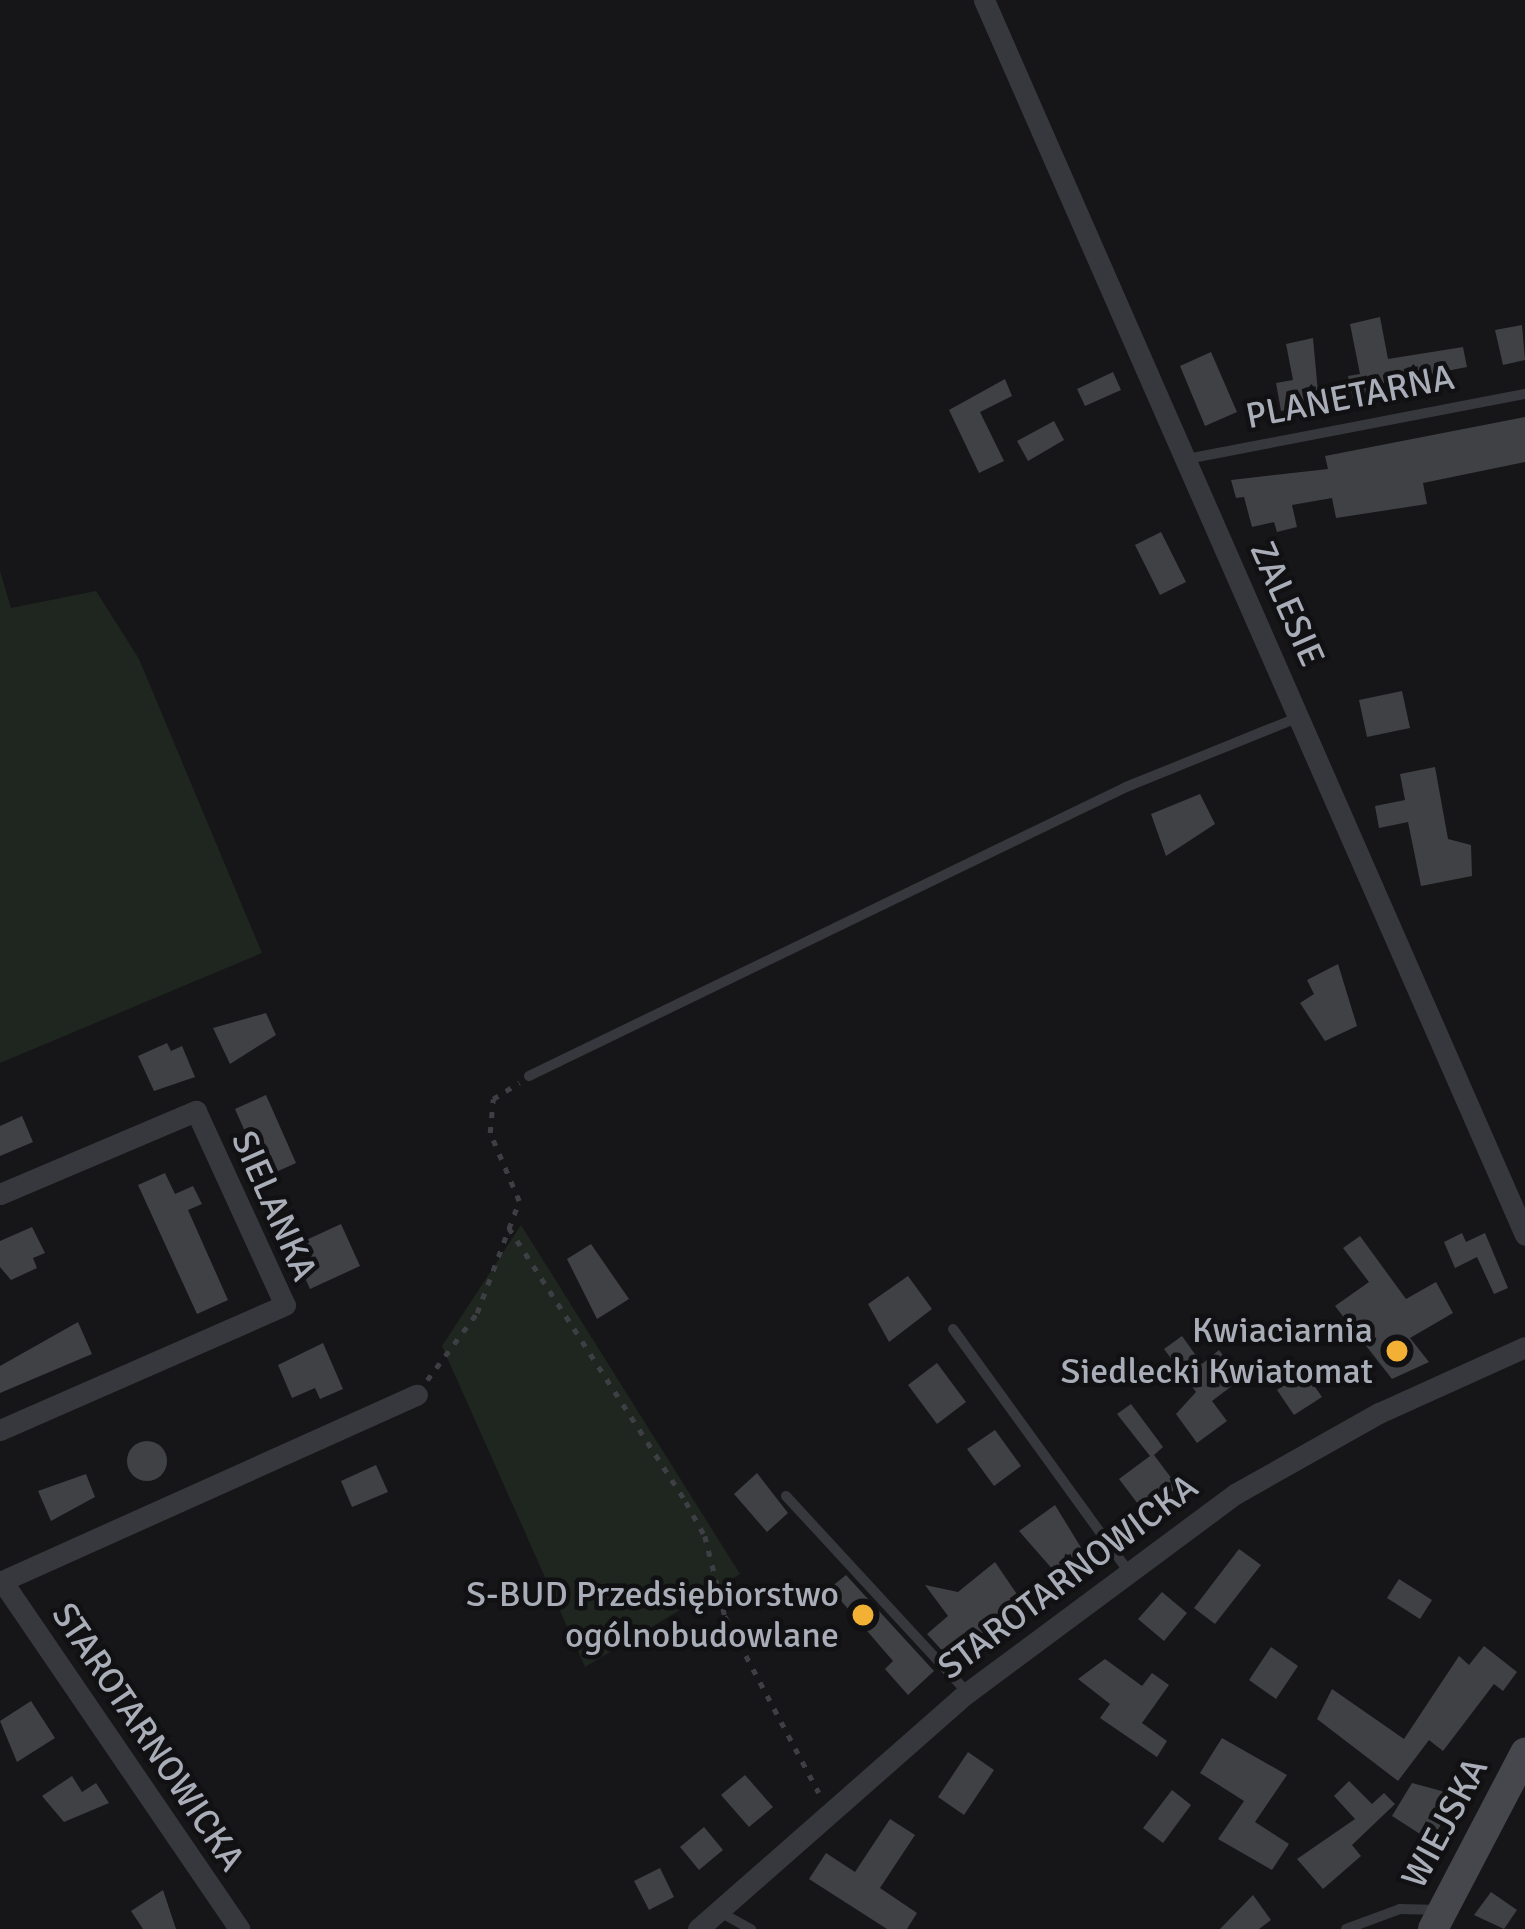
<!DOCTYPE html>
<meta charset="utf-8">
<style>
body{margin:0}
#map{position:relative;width:1525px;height:1929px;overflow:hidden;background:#161618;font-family:Signika,sans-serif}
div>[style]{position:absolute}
.green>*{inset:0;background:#1e261f}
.building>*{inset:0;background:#404145}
.round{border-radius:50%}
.path>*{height:4.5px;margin-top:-2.25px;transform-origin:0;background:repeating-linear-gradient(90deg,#3d3f44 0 6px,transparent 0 15px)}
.lane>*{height:10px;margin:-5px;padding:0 5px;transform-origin:5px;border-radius:5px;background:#37383d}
.street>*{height:21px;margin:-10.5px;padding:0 10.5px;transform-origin:10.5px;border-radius:10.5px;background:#37383d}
.secondary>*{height:30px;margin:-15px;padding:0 15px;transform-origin:15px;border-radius:15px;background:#45474d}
.dots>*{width:33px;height:33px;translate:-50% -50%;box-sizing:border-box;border:6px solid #111113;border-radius:50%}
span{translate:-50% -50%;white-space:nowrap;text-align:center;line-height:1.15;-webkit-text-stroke:9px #111113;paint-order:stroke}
.street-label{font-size:36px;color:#a8adb8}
.poi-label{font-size:36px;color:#a8adb8}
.right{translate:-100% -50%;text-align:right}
</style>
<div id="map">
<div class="green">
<i style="clip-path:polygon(0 571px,11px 608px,96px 591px,139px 659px,262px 953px,0 1063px)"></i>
<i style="clip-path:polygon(521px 1225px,740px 1574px,585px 1667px,442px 1346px)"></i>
</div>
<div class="building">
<i style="clip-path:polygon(1380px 317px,1388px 359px,1463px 347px,1467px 367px,1379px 384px,1381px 394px,1353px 399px,1348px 376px,1360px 374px,1350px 324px)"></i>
<i style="clip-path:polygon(1522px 325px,1525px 360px,1503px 365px,1495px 330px)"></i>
<i style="clip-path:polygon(1313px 338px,1319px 403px,1281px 411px,1276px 383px,1293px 380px,1286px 344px)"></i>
<i style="clip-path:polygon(1211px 352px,1237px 412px,1205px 426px,1180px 366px)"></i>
<i style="clip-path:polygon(1113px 372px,1121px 390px,1085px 406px,1077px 389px)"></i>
<i style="clip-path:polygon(1005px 379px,1012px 396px,980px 412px,1004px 461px,979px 473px,949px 410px)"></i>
<i style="clip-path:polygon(1525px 417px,1525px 462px,1423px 483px,1427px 504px,1336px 518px,1332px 498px,1292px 505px,1297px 527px,1277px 532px,1274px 522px,1252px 527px,1244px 497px,1236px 498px,1231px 480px,1328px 469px,1325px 456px)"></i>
<i style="clip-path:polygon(1054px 421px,1064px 440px,1028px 461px,1017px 441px)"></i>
<i style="clip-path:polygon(1161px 532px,1186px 582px,1160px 595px,1135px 545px)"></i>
<i style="clip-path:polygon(1402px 691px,1410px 728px,1367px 737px,1359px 700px)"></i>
<i style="clip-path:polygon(1435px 767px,1448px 839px,1471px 845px,1472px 876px,1421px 886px,1408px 822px,1379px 828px,1375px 806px,1405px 800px,1400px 774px)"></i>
<i style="clip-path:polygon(1200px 794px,1215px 824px,1166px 856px,1151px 814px)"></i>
<i style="clip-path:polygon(1338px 964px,1357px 1026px,1325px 1041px,1300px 1003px,1314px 994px,1307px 980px)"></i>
<i style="clip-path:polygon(266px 1013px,276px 1035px,230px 1064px,213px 1028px)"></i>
<i style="clip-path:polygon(167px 1043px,171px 1051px,182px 1046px,195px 1077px,154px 1091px,138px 1056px)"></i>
<i style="clip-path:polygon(266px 1095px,296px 1163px,265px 1177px,235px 1109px)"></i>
<i style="clip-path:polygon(22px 1116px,33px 1142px,0 1156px,0 1126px)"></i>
<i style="clip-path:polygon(165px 1173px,175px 1194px,193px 1186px,202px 1204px,188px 1210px,228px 1300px,197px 1314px,138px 1185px)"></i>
<i style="clip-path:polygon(341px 1224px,360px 1266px,310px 1289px,301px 1269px,314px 1264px,304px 1241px)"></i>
<i style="clip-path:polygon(32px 1227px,45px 1253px,33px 1258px,37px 1268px,11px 1280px,0 1267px,0 1241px)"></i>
<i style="clip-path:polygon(1462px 1233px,1466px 1242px,1485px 1233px,1508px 1288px,1494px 1294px,1477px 1257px,1455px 1268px,1444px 1242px)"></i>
<i style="clip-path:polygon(1360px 1236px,1406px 1299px,1436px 1282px,1453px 1313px,1410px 1338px,1429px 1362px,1392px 1379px,1335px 1306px,1369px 1282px,1343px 1248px)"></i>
<i style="clip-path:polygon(591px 1244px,629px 1299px,597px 1319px,567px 1259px)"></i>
<i style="clip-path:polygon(908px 1276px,932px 1309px,889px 1342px,868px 1304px)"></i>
<i style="clip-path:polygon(78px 1322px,92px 1354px,0 1393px,0 1366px)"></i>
<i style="clip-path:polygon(1182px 1336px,1202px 1364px,1219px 1350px,1241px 1379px,1212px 1401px,1227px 1421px,1197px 1443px,1176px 1414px,1196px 1392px,1164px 1349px)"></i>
<i style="clip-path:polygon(323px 1343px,343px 1389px,320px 1399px,315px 1388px,292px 1398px,278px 1365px)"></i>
<i style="clip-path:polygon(937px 1363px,966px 1402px,937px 1424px,908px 1385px)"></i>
<i style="clip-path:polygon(1304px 1371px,1322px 1397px,1294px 1415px,1277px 1390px)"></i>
<i style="clip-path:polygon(1131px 1404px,1163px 1447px,1154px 1455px,1178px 1487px,1144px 1512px,1119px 1479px,1150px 1456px,1117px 1414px)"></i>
<i style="clip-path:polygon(995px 1430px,1021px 1466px,994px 1486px,967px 1449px)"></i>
<i class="round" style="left:127px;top:1441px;width:40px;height:40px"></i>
<i style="clip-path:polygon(376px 1465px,388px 1492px,352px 1507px,341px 1481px)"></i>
<i style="clip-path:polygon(757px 1473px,788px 1513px,767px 1532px,734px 1494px)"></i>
<i style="clip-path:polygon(86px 1474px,95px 1497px,51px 1521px,38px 1491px)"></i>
<i style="clip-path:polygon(1055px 1505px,1088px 1559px,1061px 1579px,1019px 1531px)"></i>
<i style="clip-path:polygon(1239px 1549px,1261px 1565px,1215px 1624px,1194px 1608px)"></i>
<i style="clip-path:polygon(995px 1562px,1023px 1603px,949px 1658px,927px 1634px,948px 1616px,925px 1585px,958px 1592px)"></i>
<i style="clip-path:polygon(846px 1575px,934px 1671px,908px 1695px,885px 1669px,893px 1661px,830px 1588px)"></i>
<i style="clip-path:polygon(1399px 1579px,1432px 1600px,1420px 1619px,1387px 1598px)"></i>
<i style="clip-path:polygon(1162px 1592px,1187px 1613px,1164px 1641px,1138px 1619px)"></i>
<i style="clip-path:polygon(1484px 1646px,1517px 1672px,1503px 1691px,1494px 1684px,1443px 1751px,1429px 1740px,1398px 1781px,1317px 1719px,1332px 1689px,1404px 1739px,1459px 1656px,1469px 1665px)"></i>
<i style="clip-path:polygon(1271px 1647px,1298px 1666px,1276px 1699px,1249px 1680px)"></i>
<i style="clip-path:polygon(1105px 1659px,1142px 1686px,1152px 1673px,1169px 1685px,1142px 1723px,1167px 1741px,1157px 1757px,1100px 1718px,1110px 1704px,1078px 1679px)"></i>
<i style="clip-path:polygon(31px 1701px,55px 1738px,17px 1762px,0 1721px)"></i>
<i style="clip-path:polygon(1222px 1738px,1287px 1775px,1255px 1822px,1289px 1844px,1272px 1870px,1218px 1839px,1244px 1801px,1200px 1773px)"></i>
<i style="clip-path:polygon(968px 1752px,994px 1770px,964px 1815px,938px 1797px)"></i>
<i style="clip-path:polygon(745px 1775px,773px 1807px,749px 1827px,721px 1795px)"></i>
<i style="clip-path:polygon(72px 1776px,82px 1792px,96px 1783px,109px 1803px,64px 1822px,42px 1796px)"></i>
<i style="clip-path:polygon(1349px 1781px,1372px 1804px,1384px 1793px,1395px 1804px,1352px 1845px,1361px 1856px,1323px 1889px,1297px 1859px,1355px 1819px,1334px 1796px)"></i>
<i style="clip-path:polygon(1412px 1783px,1449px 1793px,1444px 1801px,1452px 1806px,1431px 1841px,1392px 1816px)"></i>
<i style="clip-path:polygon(1172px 1790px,1191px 1805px,1163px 1843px,1143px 1828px)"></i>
<i style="clip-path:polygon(890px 1819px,915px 1835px,880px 1888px,917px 1913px,907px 1929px,887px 1929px,809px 1879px,826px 1853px,855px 1872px)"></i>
<i style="clip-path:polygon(704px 1827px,723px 1850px,699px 1870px,680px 1847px)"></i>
<i style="clip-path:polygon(660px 1868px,674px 1897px,649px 1910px,634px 1881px)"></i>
<i style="clip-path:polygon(163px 1890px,176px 1929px,143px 1929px,131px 1911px)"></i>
<i style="clip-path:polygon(1491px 1892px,1517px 1910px,1504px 1929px,1474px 1915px)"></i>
<i style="clip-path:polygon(1253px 1895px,1271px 1920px,1259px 1929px,1220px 1929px)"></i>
</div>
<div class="path">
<i style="left:509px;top:1228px;width:326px;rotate:57.1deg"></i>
<i style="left:686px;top:1502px;width:39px;rotate:61deg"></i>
<i style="left:705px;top:1536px;width:82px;rotate:76deg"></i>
<i style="left:725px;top:1616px;width:200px;rotate:62deg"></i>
<i style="left:427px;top:1380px;width:84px;rotate:-53.3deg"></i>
<i style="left:477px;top:1313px;width:120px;rotate:-69.4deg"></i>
<i style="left:519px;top:1201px;width:74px;rotate:-113.1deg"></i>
<i style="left:490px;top:1133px;width:34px;rotate:-85deg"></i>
<i style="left:493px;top:1099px;width:31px;rotate:-32deg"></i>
</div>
<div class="lane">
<i style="left:1187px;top:459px;width:344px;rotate:-10.9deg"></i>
<i style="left:529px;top:1076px;width:663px;rotate:-25.83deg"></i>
<i style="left:1126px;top:787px;width:184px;rotate:-22deg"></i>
<i style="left:953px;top:1329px;width:300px;rotate:54.1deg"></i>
<i style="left:786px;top:1496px;width:267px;rotate:47.3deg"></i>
<i style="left:718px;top:1911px;width:38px;rotate:29deg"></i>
<i style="left:1346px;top:1929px;width:58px;rotate:-20.3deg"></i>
<i style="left:1400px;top:1909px;width:41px;rotate:1.4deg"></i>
</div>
<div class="street">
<i style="left:984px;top:0;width:1348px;rotate:66.34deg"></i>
<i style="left:0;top:1194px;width:213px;rotate:-23deg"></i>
<i style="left:196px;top:1111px;width:213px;rotate:65.4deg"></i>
<i style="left:285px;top:1305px;width:311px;rotate:156.3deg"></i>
<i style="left:2px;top:1581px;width:421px;rotate:55.7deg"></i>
<i style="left:0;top:1582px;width:457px;rotate:-24.2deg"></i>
<i style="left:698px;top:1929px;width:358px;rotate:-41.3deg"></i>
<i style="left:967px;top:1693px;width:334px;rotate:-36.6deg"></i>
<i style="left:1235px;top:1494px;width:165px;rotate:-29.4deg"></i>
<i style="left:1379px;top:1413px;width:160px;rotate:-24.3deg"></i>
</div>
<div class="secondary">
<i style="left:1433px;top:1929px;width:199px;rotate:-62.4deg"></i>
</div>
<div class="dots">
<i style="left:1397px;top:1351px;background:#f2b134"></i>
<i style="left:863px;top:1615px;background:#f2b134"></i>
</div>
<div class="street-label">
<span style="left:1350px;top:397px;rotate:-11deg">PLANETARNA</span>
<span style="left:1287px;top:604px;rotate:66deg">ZALESIE</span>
<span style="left:274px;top:1206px;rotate:66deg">SIELANKA</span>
<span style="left:1068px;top:1577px;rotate:-37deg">STAROTARNOWICKA</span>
<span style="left:148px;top:1737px;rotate:56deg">STAROTARNOWICKA</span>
<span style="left:1445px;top:1823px;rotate:-62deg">WIEJSKA</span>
</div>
<div class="poi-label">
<span class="right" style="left:1373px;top:1351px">Kwiaciarnia<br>Siedlecki Kwiatomat</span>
<span class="right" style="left:839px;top:1615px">S-BUD Przedsiębiorstwo<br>ogólnobudowlane</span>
</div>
</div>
